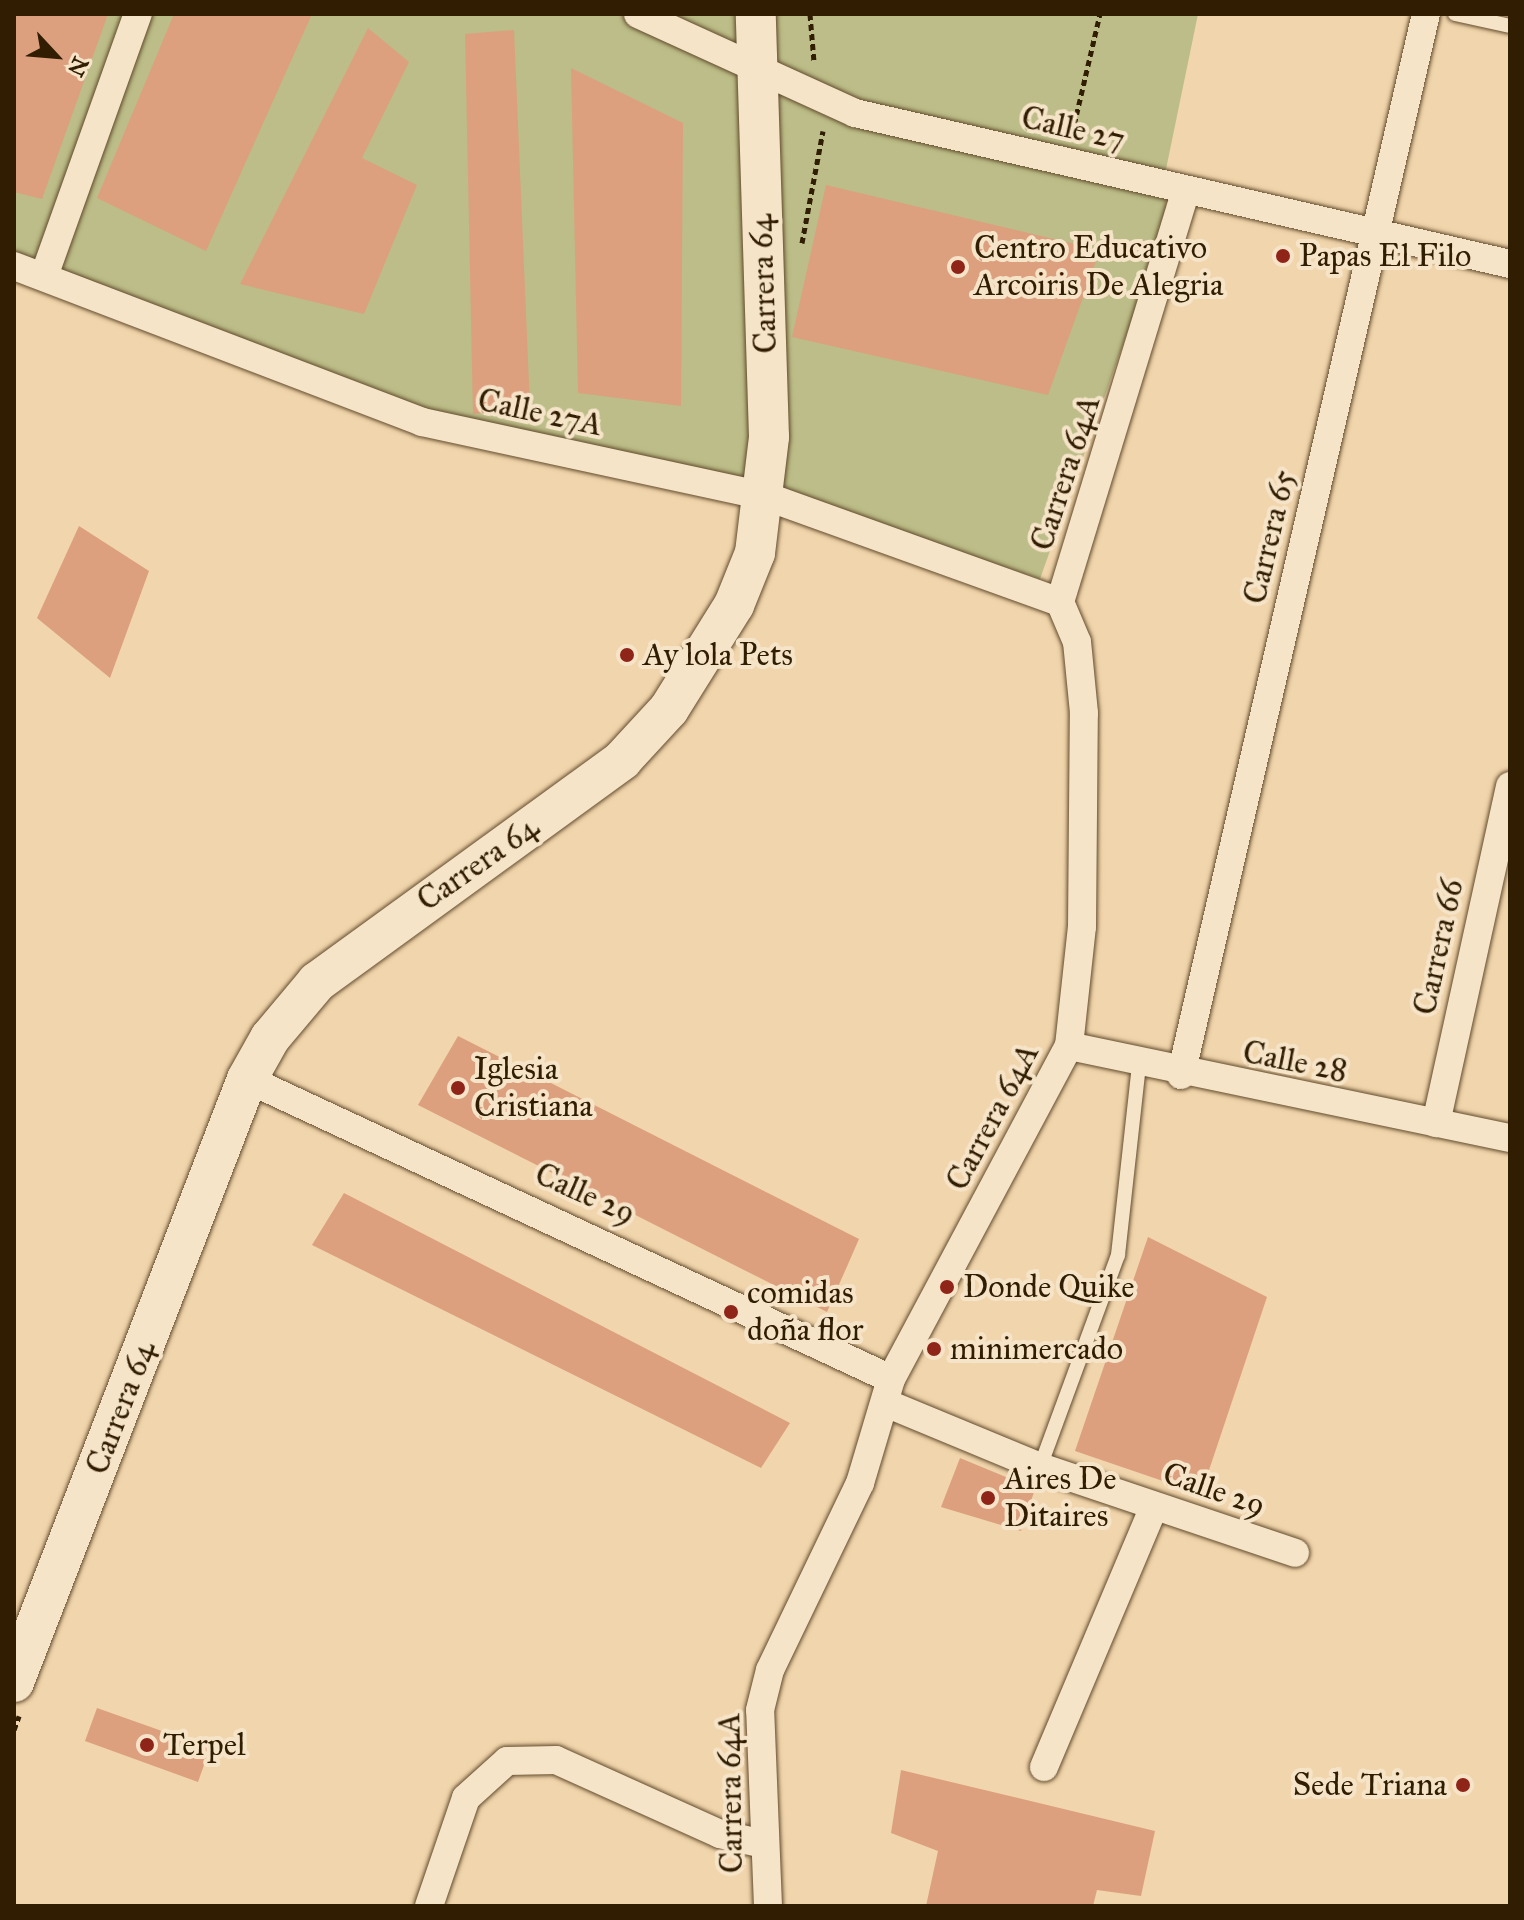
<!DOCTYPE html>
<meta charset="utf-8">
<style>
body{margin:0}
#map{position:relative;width:1524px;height:1920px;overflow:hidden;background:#f1d5ac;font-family:"IM FELL Great Primer",serif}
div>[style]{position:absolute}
.green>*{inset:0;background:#bcbd88}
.building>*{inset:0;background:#dca07e}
.path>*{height:5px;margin-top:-2.5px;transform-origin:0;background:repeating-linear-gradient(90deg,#311d01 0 6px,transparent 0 10px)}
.roads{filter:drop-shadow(0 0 2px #614b2c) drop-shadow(0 0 2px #614b2c)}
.lane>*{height:14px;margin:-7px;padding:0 7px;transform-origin:7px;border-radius:7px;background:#f6e4c9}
.street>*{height:28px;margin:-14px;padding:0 14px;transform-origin:14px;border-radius:14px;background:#f6e4c9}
.secondary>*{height:40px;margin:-20px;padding:0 20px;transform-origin:20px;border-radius:20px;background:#f6e4c9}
.dots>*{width:22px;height:22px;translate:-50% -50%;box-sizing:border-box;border:4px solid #f6e4c9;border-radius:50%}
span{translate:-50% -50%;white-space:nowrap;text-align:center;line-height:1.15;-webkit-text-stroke:8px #f6e4c9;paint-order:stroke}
.street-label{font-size:32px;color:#311d01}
.poi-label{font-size:32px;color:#311d01}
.left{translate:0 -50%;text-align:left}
.right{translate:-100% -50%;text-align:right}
.frame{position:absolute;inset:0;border:16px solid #311d01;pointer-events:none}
.north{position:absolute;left:16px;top:16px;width:80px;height:80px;-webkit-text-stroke:6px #f6e4c9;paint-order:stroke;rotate:116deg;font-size:22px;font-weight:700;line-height:32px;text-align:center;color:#311d01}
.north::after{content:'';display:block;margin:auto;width:28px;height:36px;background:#311d01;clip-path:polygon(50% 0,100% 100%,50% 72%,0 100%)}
</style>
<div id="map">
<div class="green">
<i style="clip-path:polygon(14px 14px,1198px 14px,1164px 179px,1167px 220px,1040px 579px,801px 499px,364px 397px,104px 285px,14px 261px)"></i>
</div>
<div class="building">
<i style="clip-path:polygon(14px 14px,108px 14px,42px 199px,14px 192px)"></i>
<i style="clip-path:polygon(174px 14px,312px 14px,206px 251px,97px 198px)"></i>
<i style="clip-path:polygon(368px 28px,409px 62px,362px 158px,417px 185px,364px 314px,240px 284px)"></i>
<i style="clip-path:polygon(514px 30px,530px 408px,473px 414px,465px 34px)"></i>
<i style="clip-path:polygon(571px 68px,683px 123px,681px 406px,578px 393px)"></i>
<i style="clip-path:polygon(826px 185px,1100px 250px,1048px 395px,792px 337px)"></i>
<i style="clip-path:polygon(79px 526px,149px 571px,110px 678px,37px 618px)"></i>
<i style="clip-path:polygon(458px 1036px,859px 1239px,827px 1312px,418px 1105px)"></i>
<i style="clip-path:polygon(344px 1193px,790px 1423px,761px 1468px,312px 1245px)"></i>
<i style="clip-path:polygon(1148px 1237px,1267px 1297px,1201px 1494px,1075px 1451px)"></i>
<i style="clip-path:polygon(960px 1458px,1035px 1489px,1021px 1531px,941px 1507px)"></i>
<i style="clip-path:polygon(97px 1708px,210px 1748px,198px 1782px,85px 1741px)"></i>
<i style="clip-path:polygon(901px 1770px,1155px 1831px,1141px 1896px,1097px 1890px,1093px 1906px,926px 1906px,938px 1851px,891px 1833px)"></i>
</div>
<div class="path">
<i style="left:810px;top:14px;width:48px;rotate:85.2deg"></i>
<i style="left:1072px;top:134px;width:123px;rotate:-76.9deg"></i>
<i style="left:802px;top:243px;width:114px;rotate:-79.4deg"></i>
<i style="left:14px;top:1730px;width:15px;rotate:-70deg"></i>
</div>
<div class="roads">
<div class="lane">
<i style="left:1455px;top:14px;width:56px;rotate:12.3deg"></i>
<i style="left:1040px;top:1467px;width:226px;rotate:-69.8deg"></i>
<i style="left:1118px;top:1255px;width:191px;rotate:-83.7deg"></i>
</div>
<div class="street">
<i style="left:638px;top:14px;width:239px;rotate:24.5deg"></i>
<i style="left:855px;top:113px;width:672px;rotate:12.98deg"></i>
<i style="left:14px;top:266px;width:437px;rotate:20.9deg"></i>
<i style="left:422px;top:422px;width:351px;rotate:12.2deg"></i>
<i style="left:765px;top:496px;width:313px;rotate:19.8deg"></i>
<i style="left:44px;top:276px;width:278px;rotate:-70.3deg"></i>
<i style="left:1069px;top:1046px;width:450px;rotate:11.8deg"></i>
<i style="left:1181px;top:1075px;width:1089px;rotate:-77deg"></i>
<i style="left:247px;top:1079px;width:710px;rotate:24.98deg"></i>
<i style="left:1436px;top:1123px;width:345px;rotate:-77.6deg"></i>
<i style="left:888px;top:1404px;width:165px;rotate:22.5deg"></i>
<i style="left:1040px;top:1467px;width:269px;rotate:18.6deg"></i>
<i style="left:1044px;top:1767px;width:283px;rotate:-67.1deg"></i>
<i style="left:429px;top:1906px;width:114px;rotate:-71.1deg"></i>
<i style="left:466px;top:1798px;width:55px;rotate:-42.1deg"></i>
<i style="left:507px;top:1761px;width:49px;rotate:-1.2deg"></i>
<i style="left:556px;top:1760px;width:180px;rotate:24.3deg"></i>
<i style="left:720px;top:1834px;width:44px;rotate:13.1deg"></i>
<i style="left:768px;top:1906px;width:196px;rotate:-92.3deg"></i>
<i style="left:760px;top:1710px;width:41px;rotate:-76deg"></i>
<i style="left:770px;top:1670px;width:208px;rotate:-64.3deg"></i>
<i style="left:860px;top:1483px;width:109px;rotate:-73.4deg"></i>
<i style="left:891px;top:1379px;width:378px;rotate:-61.9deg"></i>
<i style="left:1069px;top:1046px;width:120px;rotate:-83.8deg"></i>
<i style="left:1082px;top:927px;width:214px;rotate:-89.5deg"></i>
<i style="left:1084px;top:713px;width:71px;rotate:-95.6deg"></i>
<i style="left:1077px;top:642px;width:43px;rotate:-113deg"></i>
<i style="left:1060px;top:602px;width:430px;rotate:-73deg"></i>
</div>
<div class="secondary">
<i style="left:14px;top:1682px;width:646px;rotate:-68.87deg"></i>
<i style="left:247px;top:1079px;width:47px;rotate:-60.7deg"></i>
<i style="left:270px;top:1038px;width:73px;rotate:-50deg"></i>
<i style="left:317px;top:982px;width:377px;rotate:-36deg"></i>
<i style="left:622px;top:760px;width:69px;rotate:-47.3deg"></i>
<i style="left:669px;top:709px;width:123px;rotate:-58deg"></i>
<i style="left:734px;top:605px;width:56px;rotate:-68deg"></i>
<i style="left:755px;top:553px;width:117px;rotate:-83.1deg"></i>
<i style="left:769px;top:437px;width:423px;rotate:-91.8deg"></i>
</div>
</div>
<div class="dots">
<i style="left:1283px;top:256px;background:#8f2418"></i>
<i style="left:958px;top:267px;background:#8f2418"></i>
<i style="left:627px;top:655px;background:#8f2418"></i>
<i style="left:458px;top:1088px;background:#8f2418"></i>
<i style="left:947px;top:1287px;background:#8f2418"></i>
<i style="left:731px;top:1312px;background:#8f2418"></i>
<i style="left:934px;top:1349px;background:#8f2418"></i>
<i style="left:988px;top:1498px;background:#8f2418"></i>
<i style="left:147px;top:1745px;background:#8f2418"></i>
<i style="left:1463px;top:1785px;background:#8f2418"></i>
</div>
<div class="street-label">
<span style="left:1073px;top:129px;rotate:13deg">Calle 27</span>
<span style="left:764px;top:284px;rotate:-92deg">Carrera 64</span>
<span style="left:540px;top:413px;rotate:12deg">Calle 27A</span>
<span style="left:1066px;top:473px;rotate:-72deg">Carrera 64A</span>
<span style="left:1270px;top:537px;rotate:-77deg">Carrera 65</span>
<span style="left:478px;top:864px;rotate:-35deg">Carrera 64</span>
<span style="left:1439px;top:947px;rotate:-78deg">Carrera 66</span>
<span style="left:1295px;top:1062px;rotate:11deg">Calle 28</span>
<span style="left:993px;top:1117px;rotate:-62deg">Carrera 64A</span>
<span style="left:585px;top:1194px;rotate:24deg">Calle 29</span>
<span style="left:121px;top:1408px;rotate:-69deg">Carrera 64</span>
<span style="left:1214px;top:1490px;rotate:19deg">Calle 29</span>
<span style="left:731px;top:1793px;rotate:-91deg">Carrera 64A</span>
</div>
<div class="poi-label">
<span class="left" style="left:974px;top:267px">Centro Educativo<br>Arcoiris De Alegria</span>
<span class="left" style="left:1299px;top:256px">Papas El Filo</span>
<span class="left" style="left:643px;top:655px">Ay lola Pets</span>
<span class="left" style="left:474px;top:1088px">Iglesia<br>Cristiana</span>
<span class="left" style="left:963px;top:1287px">Donde Quike</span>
<span class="left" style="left:747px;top:1312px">comidas<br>doña flor</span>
<span class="left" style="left:950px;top:1349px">minimercado</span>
<span class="left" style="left:1004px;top:1498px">Aires De<br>Ditaires</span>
<span class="left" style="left:163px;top:1745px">Terpel</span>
<span class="right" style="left:1447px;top:1785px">Sede Triana</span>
</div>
<div class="frame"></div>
<div class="north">N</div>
</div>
